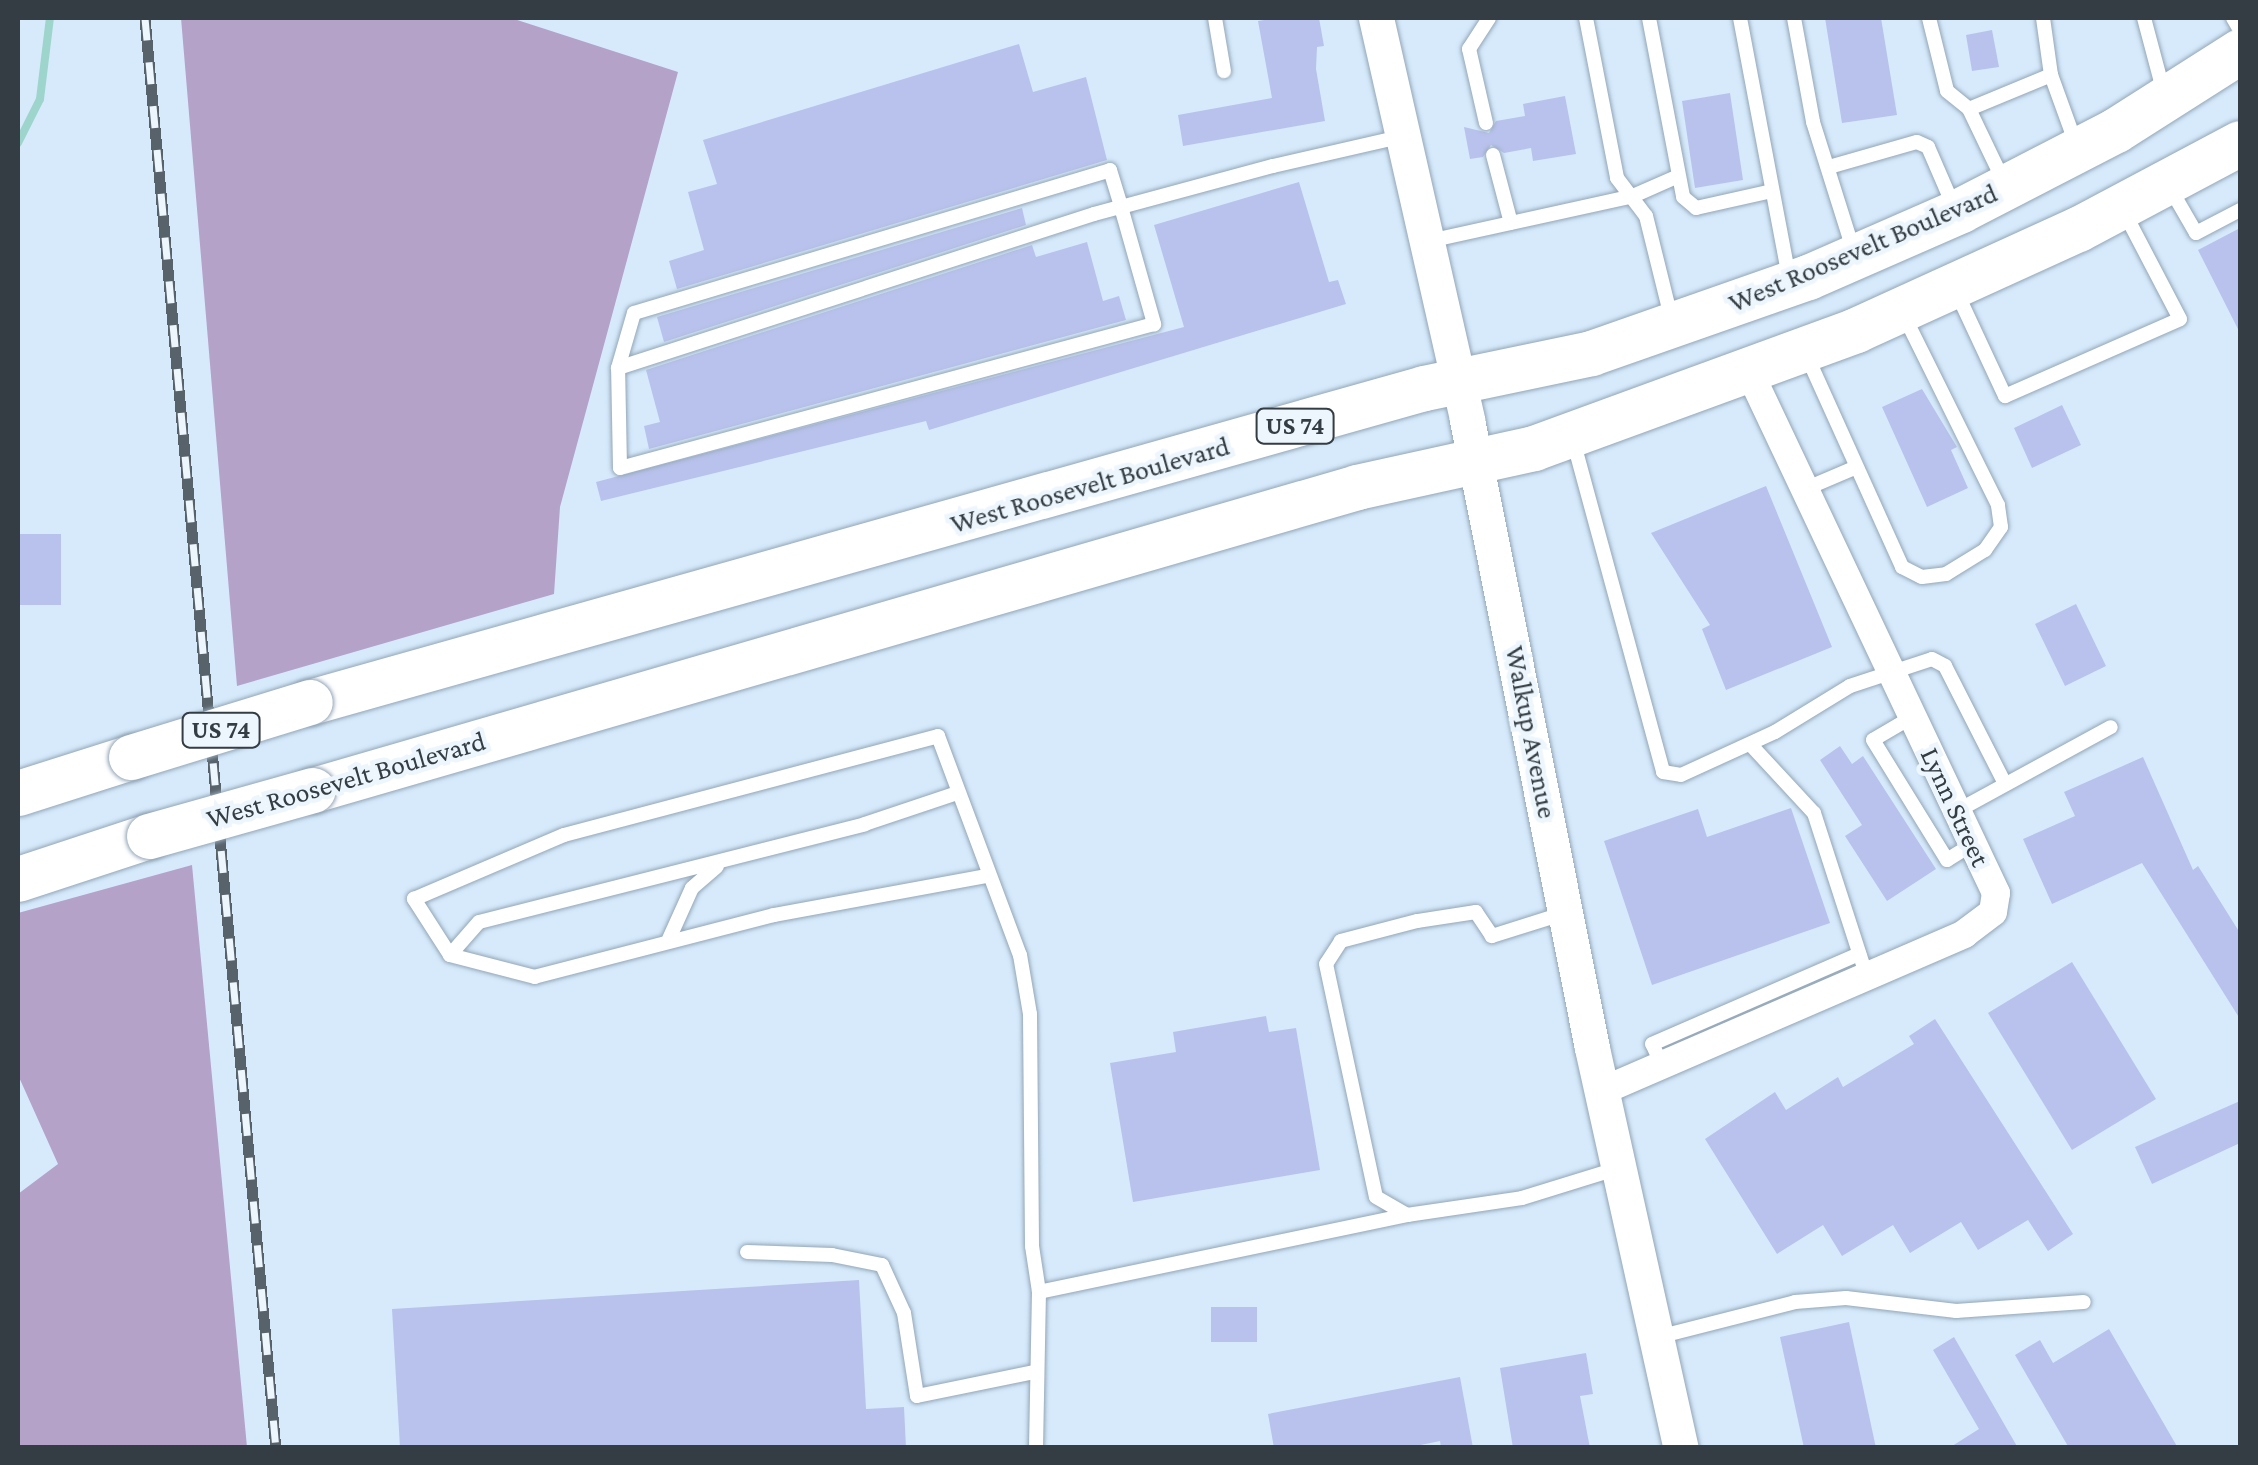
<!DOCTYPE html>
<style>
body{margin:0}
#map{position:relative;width:2258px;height:1465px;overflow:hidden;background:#d6eafc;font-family:"Crimson Pro",serif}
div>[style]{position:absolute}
.forest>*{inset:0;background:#b4a2c9}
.stream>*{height:8px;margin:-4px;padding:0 4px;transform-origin:4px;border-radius:4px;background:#9dd5cc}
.building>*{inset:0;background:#b9c2ec}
.roads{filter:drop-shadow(0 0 2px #93a6b7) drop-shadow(0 0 2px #93a6b7)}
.service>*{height:14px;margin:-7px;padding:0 7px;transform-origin:7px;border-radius:7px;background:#fff}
.minor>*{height:28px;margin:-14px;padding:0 14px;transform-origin:14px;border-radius:14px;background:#fff}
.tertiary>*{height:35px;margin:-17.5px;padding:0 17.5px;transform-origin:17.5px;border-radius:17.5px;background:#fff}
.trunk>*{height:45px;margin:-22.5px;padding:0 22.5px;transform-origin:22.5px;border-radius:22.5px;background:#fff}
.rail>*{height:11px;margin-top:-5.5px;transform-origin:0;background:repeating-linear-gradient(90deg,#edf6fd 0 22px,#58626b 0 44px);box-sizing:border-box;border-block:2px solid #58626b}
.bridges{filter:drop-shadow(0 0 2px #93a6b7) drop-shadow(0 0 2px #93a6b7)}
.trunk-bridge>*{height:45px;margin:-22.5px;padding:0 22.5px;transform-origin:22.5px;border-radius:22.5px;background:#fff}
span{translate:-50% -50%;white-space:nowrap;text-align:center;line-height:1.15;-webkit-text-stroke:9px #edf6fd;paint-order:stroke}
.shield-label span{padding:2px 8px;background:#edf6fd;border:2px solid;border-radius:8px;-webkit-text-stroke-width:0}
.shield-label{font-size:25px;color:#353d44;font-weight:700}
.street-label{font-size:28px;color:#353d44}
.frame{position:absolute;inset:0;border:20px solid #353d44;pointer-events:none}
</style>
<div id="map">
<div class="forest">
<i style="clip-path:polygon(181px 18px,511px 18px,678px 72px,560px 507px,554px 594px,237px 686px)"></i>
<i style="clip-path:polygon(192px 865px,247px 1447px,18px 1447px,18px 1194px,58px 1164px,18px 1075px,18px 913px)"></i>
</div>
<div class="stream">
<i style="left:18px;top:143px;width:49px;rotate:-63.4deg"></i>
<i style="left:40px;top:99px;width:82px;rotate:-83deg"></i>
</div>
<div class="building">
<i style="clip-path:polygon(1277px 18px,1319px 18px,1324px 46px,1317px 47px,1316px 69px,1325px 121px,1183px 146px,1178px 115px,1272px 98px,1258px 21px)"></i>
<i style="clip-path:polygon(1825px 18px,1881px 18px,1897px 115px,1842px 123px)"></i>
<i style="clip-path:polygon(1992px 30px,1999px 67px,1972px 71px,1966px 35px)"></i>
<i style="clip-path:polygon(1019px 44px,1033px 92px,1086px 77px,1107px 160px,677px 289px,669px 261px,704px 250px,688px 192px,717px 184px,703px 140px)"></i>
<i style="clip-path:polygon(1730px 93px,1743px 180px,1695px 188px,1682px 101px)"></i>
<i style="clip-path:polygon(1565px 96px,1576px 154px,1533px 161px,1531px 148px,1504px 153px,1491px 145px,1483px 157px,1470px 159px,1464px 127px,1489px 133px,1496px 121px,1525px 116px,1523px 104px)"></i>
<i style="clip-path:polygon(1299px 182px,1329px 282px,1338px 280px,1346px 304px,929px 430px,926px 421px,601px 501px,596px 482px,1184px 327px,1154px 225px)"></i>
<i style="clip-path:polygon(1022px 208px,1026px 225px,664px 342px,657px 317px)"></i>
<i style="clip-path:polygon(2240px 228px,2240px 333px,2198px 250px)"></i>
<i style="clip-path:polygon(1087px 242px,1103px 301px,1119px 296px,1126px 320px,649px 449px,644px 426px,660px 422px,646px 370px,1032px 245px,1036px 257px)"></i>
<i style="clip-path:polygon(1922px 389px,1957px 447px,1951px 450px,1968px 488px,1927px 507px,1882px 407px)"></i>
<i style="clip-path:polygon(2062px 405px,2081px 445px,2032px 468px,2014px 428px)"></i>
<i style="clip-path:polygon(1766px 486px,1832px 647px,1726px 690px,1702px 629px,1710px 625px,1651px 533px)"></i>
<i style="clip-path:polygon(18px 534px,61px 534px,61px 605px,18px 605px)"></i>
<i style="clip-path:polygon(2076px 604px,2106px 666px,2065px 686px,2035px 624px)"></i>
<i style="clip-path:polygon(1840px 746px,1852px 764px,1863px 756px,1936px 869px,1887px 901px,1845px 836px,1862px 825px,1820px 760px)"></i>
<i style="clip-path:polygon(2143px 757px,2193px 870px,2198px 866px,2240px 933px,2240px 1019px,2142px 863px,2052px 904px,2023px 839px,2075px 816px,2064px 792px)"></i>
<i style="clip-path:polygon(1791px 808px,1830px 923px,1652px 985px,1604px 841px,1698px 809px,1707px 837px)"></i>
<i style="clip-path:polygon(2072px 962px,2156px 1099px,2072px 1150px,1988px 1013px)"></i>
<i style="clip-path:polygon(1266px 1016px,1269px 1032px,1296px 1028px,1320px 1170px,1133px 1202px,1110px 1063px,1176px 1052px,1173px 1032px)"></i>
<i style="clip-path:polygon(1935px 1019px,2073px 1234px,2048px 1251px,2028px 1220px,1978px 1250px,1961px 1222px,1910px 1253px,1893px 1225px,1842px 1256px,1823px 1225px,1777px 1254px,1705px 1139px,1775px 1092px,1786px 1110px,1838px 1077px,1843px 1087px,1914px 1044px,1909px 1036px)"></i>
<i style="clip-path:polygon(2240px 1101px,2240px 1143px,2152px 1184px,2135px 1147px)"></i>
<i style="clip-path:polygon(859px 1280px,866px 1409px,904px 1407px,906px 1448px,400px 1448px,392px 1309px)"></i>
<i style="clip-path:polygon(1211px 1307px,1257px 1307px,1257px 1342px,1211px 1342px)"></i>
<i style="clip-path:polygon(1849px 1322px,1876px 1448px,1804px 1448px,1780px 1337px)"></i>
<i style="clip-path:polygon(2109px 1329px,2178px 1448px,2069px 1448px,2015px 1355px,2040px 1340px,2053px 1363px)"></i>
<i style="clip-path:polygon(1954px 1337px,2018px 1448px,1949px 1448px,1979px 1429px,1933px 1350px)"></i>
<i style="clip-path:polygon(1586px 1353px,1593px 1394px,1580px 1396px,1590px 1448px,1513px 1448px,1500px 1368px)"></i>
<i style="clip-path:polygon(1460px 1377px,1473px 1448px,1441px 1448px,1440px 1441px,1406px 1448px,1274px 1448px,1268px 1414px)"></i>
</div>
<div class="roads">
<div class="service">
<i style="left:1215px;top:18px;width:54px;rotate:80.4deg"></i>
<i style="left:1586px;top:18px;width:163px;rotate:79deg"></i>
<i style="left:1617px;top:178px;width:48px;rotate:52.7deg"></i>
<i style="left:1646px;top:216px;width:108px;rotate:76.1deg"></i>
<i style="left:1649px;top:18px;width:182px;rotate:79.2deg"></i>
<i style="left:1683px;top:197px;width:17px;rotate:40deg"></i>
<i style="left:1696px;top:208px;width:78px;rotate:-12.6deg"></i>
<i style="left:1740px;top:18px;width:265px;rotate:79.3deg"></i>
<i style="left:1794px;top:18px;width:106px;rotate:79.6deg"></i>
<i style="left:1813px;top:122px;width:133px;rotate:72.5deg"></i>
<i style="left:1929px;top:18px;width:75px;rotate:76.1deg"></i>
<i style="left:1947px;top:91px;width:28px;rotate:39deg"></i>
<i style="left:1969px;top:109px;width:81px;rotate:64.4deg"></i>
<i style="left:2043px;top:18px;width:58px;rotate:82deg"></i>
<i style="left:2051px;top:75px;width:73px;rotate:70.1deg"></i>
<i style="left:2144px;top:18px;width:78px;rotate:75.1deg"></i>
<i style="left:2233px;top:18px;width:14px;rotate:60deg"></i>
<i style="left:1969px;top:109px;width:89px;rotate:-22.5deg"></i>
<i style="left:1486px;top:123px;width:76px;rotate:-102.9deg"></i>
<i style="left:1469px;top:49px;width:37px;rotate:-57deg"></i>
<i style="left:1493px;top:155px;width:70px;rotate:75.2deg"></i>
<i style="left:1829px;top:167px;width:91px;rotate:-15.9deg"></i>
<i style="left:1917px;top:142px;width:12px;rotate:24deg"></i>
<i style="left:1928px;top:147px;width:65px;rotate:66.6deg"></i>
<i style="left:2170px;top:188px;width:52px;rotate:60deg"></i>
<i style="left:2196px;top:233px;width:50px;rotate:-27.6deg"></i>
<i style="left:1429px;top:241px;width:209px;rotate:-12.4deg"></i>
<i style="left:1633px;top:196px;width:45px;rotate:-23.7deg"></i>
<i style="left:1956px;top:291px;width:116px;rotate:65deg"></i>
<i style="left:2005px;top:396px;width:191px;rotate:-23.7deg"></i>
<i style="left:2180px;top:319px;width:121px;rotate:-117.6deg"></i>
<i style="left:1806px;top:354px;width:234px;rotate:65.7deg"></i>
<i style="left:1902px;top:567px;width:22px;rotate:27deg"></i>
<i style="left:1922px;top:577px;width:24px;rotate:-7deg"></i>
<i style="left:1946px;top:574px;width:46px;rotate:-31.6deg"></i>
<i style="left:1985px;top:550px;width:28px;rotate:-55deg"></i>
<i style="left:2001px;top:527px;width:22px;rotate:-98deg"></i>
<i style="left:1998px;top:505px;width:211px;rotate:-116.4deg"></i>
<i style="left:618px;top:368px;width:57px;rotate:-73.8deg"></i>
<i style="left:634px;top:313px;width:497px;rotate:-16.7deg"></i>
<i style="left:1110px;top:170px;width:39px;rotate:73deg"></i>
<i style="left:1121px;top:207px;width:122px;rotate:74.2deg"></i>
<i style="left:1154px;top:324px;width:553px;rotate:164.91deg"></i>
<i style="left:620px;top:468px;width:100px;rotate:-91.1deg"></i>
<i style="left:618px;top:368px;width:500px;rotate:-17.93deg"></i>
<i style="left:1094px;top:214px;width:28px;rotate:-15deg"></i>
<i style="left:1121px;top:207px;width:157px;rotate:-15.1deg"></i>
<i style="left:1273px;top:166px;width:130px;rotate:-12.9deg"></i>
<i style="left:1573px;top:440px;width:344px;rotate:74.8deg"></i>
<i style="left:1663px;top:772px;width:18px;rotate:9deg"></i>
<i style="left:1681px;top:775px;width:103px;rotate:-24.6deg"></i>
<i style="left:1775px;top:732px;width:88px;rotate:-31.5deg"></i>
<i style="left:1850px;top:686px;width:86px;rotate:-18.2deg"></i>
<i style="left:1932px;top:659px;width:15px;rotate:28deg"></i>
<i style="left:1945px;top:666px;width:132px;rotate:63deg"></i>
<i style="left:1805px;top:489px;width:51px;rotate:-23.1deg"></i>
<i style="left:1912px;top:717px;width:45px;rotate:149.5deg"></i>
<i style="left:1873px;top:740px;width:141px;rotate:58.3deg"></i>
<i style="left:1947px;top:860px;width:31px;rotate:-32deg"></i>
<i style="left:1750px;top:744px;width:94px;rotate:47.2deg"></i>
<i style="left:1814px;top:813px;width:172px;rotate:72.1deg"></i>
<i style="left:1957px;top:811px;width:175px;rotate:-28.6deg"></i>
<i style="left:987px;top:876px;width:217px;rotate:169.6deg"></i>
<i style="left:774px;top:915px;width:247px;rotate:165.5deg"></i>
<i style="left:535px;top:977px;width:88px;rotate:-165.5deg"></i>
<i style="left:450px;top:955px;width:67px;rotate:-122.7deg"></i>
<i style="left:414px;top:899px;width:163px;rotate:-23.1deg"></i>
<i style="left:564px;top:835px;width:387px;rotate:-14.8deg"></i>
<i style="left:938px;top:736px;width:234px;rotate:69.5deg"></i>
<i style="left:1020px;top:955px;width:60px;rotate:80.4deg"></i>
<i style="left:1030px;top:1014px;width:232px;rotate:89.5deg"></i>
<i style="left:1032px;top:1246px;width:47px;rotate:81.3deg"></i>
<i style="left:1565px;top:913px;width:77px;rotate:162.5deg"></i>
<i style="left:1492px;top:936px;width:29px;rotate:-124deg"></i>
<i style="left:1476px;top:912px;width:60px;rotate:171.3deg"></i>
<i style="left:1417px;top:921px;width:79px;rotate:165.3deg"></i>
<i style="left:1341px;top:941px;width:27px;rotate:123deg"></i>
<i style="left:1326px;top:964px;width:238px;rotate:77.9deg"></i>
<i style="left:1376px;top:1197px;width:36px;rotate:30deg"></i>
<i style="left:1407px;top:1215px;width:116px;rotate:-8.4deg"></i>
<i style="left:1522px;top:1198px;width:102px;rotate:-17.2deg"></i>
<i style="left:669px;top:939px;width:56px;rotate:-65.7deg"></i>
<i style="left:692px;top:888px;width:33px;rotate:-41deg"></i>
<i style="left:450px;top:955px;width:44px;rotate:-48.7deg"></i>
<i style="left:479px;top:922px;width:398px;rotate:-14.2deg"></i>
<i style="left:865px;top:824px;width:97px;rotate:-18.6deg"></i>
<i style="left:1662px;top:1065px;width:23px;rotate:-115deg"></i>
<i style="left:1652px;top:1044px;width:226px;rotate:-23.5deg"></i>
<i style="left:747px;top:1252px;width:85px;rotate:2deg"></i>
<i style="left:832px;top:1255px;width:51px;rotate:11.3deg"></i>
<i style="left:882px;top:1265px;width:53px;rotate:65.4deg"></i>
<i style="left:904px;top:1313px;width:84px;rotate:81.1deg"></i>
<i style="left:917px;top:1396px;width:119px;rotate:-11.6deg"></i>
<i style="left:1658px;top:1337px;width:141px;rotate:-14.3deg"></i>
<i style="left:1795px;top:1302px;width:51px;rotate:-4.5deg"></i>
<i style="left:1846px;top:1298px;width:111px;rotate:6.7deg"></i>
<i style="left:1956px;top:1311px;width:128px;rotate:-4deg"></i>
<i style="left:1036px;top:1448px;width:156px;rotate:-88.9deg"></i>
<i style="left:1039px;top:1292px;width:376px;rotate:-11.8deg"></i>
</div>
<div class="minor">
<i style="left:1602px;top:1091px;width:395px;rotate:-23.4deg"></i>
<i style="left:1964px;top:934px;width:36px;rotate:-37deg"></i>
<i style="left:1993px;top:912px;width:19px;rotate:-81deg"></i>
<i style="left:1996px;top:893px;width:580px;rotate:-115.33deg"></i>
</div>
<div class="tertiary">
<i style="left:1376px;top:18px;width:412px;rotate:77.2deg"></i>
<i style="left:1467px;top:420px;width:640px;rotate:78.74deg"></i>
<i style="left:1592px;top:1048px;width:410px;rotate:77.5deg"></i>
</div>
<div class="trunk">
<i style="left:310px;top:702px;width:1157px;rotate:-15.74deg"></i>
<i style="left:1424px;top:388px;width:171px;rotate:-11.8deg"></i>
<i style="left:1591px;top:353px;width:230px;rotate:-19.3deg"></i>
<i style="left:1808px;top:277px;width:167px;rotate:-23.6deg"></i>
<i style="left:1961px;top:210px;width:174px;rotate:-27.3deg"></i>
<i style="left:2116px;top:130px;width:147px;rotate:-32.5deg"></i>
<i style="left:313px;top:790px;width:1087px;rotate:-16.18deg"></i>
<i style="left:1357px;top:487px;width:181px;rotate:-12.4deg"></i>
<i style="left:1534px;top:448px;width:343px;rotate:-20.1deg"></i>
<i style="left:1856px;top:330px;width:244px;rotate:-24.5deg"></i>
<i style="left:2078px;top:229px;width:183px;rotate:-28deg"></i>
<i style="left:18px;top:793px;width:119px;rotate:-17.7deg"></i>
<i style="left:18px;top:879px;width:138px;rotate:-18.2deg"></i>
</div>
</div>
<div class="rail">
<i style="left:145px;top:18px;width:1436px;rotate:84.77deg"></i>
</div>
<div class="bridges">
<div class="trunk-bridge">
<i style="left:131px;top:757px;width:187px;rotate:-17.1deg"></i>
<i style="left:149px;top:836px;width:170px;rotate:-15.7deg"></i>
</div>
</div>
<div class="shield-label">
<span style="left:1295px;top:426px">US 74</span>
<span style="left:221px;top:730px">US 74</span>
</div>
<div class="street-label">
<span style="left:1863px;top:248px;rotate:-23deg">West Roosevelt Boulevard</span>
<span style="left:1090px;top:485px;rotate:-16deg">West Roosevelt Boulevard</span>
<span style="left:1531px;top:732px;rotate:79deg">Walkup Avenue</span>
<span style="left:346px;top:780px;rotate:-16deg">West Roosevelt Boulevard</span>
<span style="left:1955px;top:807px;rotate:65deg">Lynn Street</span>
</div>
<div class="frame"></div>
</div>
